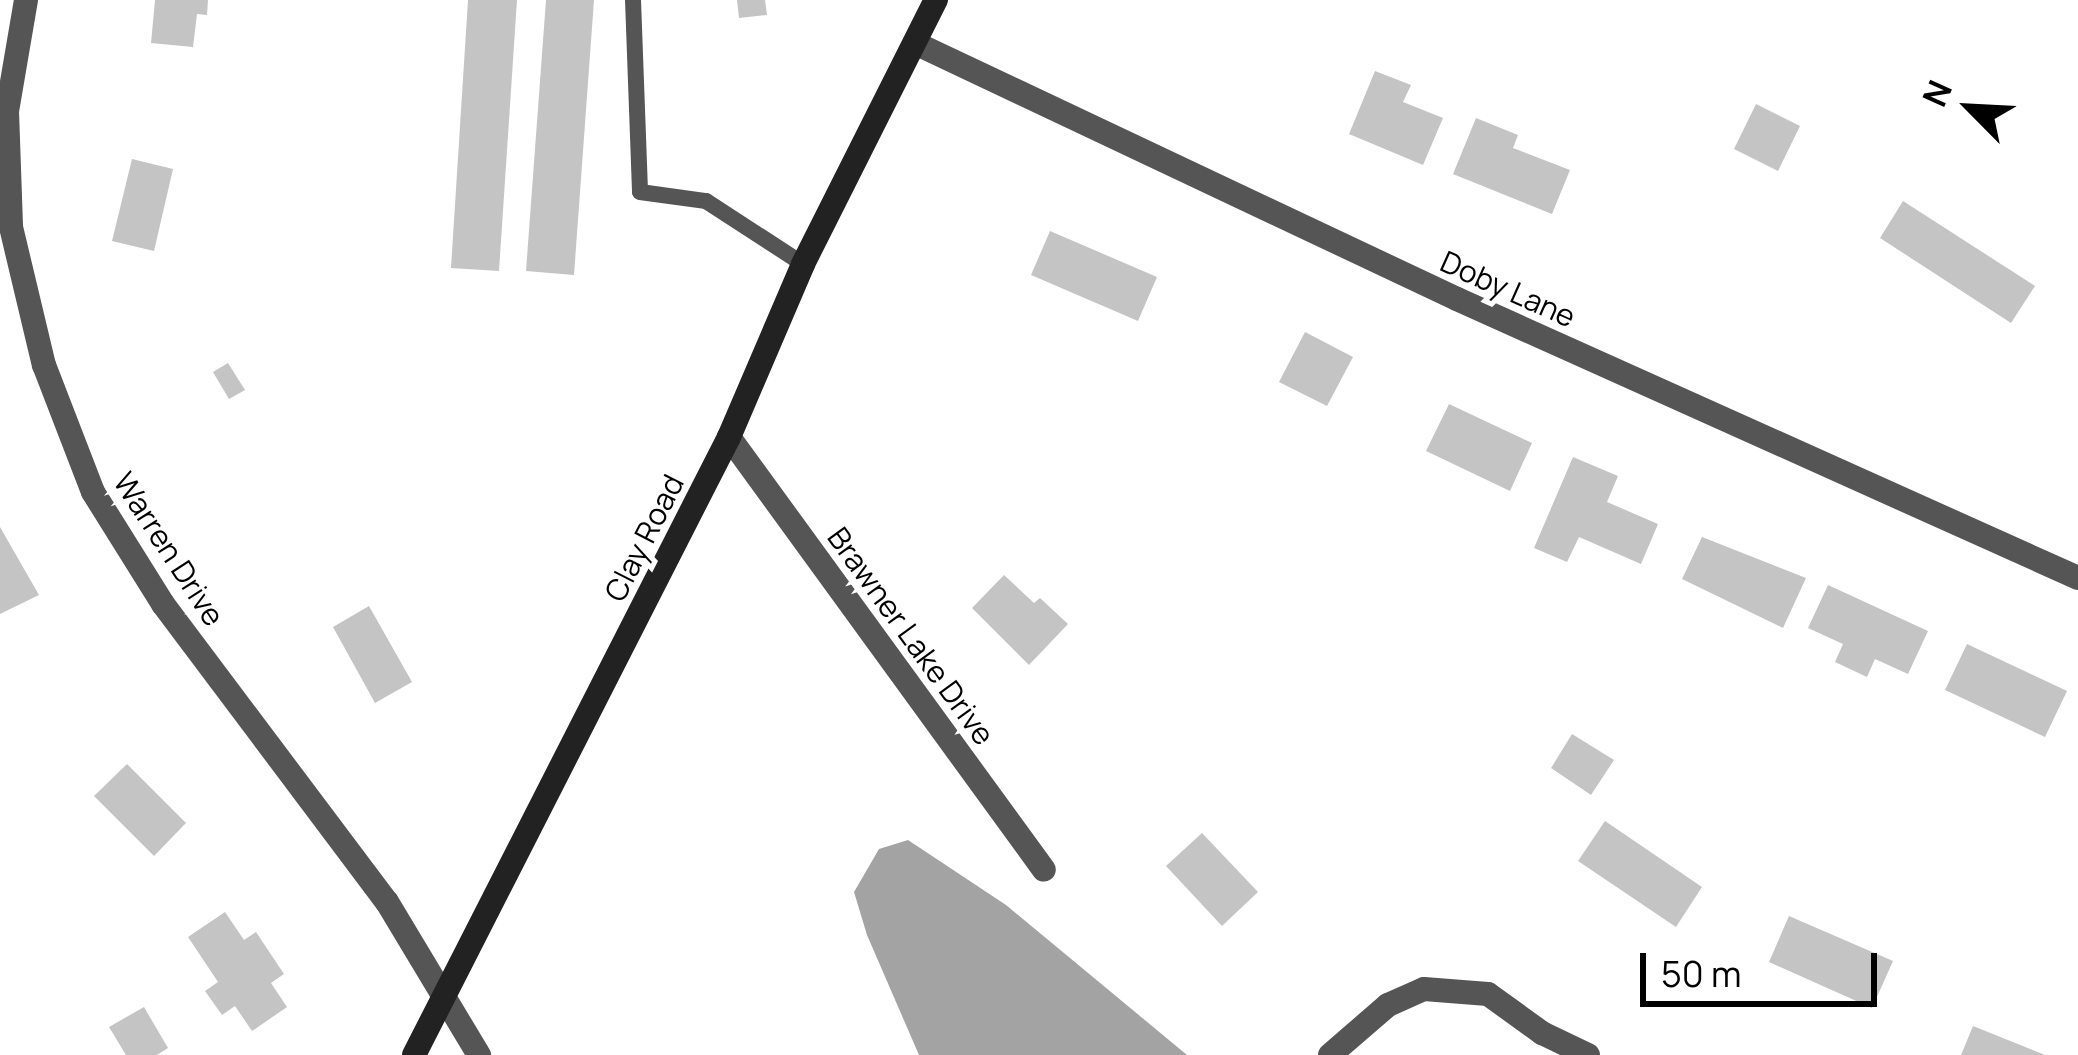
<!DOCTYPE html>
<style>
body{margin:0}
#map{position:relative;width:2078px;height:1055px;overflow:hidden;background:#fff;font-family:Manrope,sans-serif}
div>[style]{position:absolute}
.water>*{inset:0;background:#a3a3a3}
.building>*{inset:0;background:#c4c4c4}
.lane>*{height:16px;margin:-8px;padding:0 8px;transform-origin:8px;border-radius:8px;background:#555}
.street>*{height:24px;margin:-12px;padding:0 12px;transform-origin:12px;border-radius:12px;background:#555}
.secondary>*{height:24px;margin:-12px;padding:0 12px;transform-origin:12px;border-radius:12px;background:#222}
span{translate:-50% -50%;white-space:nowrap;text-align:center;line-height:1.15;-webkit-text-stroke:10px #fff;paint-order:stroke}
.street-label{font-size:30px;color:#000}
.north{position:absolute;left:1910px;top:48px;width:120px;height:120px;-webkit-text-stroke:9px #fff;paint-order:stroke;rotate:294deg;font-size:33px;font-weight:700;line-height:48px;text-align:center;color:#000}
.north::after{content:'';display:block;margin:auto;width:42px;height:54px;background:#000;clip-path:polygon(50% 0,100% 100%,50% 72%,0 100%)}
.scale{position:absolute;left:1640px;top:953px;width:237px;height:54px;box-sizing:border-box;border:6px solid #000;border-top:0;padding-left:15px;font-size:36px;line-height:42px;white-space:nowrap;color:#000;-webkit-text-stroke:9px #fff;paint-order:stroke}
</style>
<div id="map">
<div class="water">
<i style="clip-path:polygon(908px 840px,1006px 905px,1187px 1055px,919px 1055px,867px 935px,854px 892px,879px 849px)"></i>
</div>
<div class="building">
<i style="clip-path:polygon(155px 0,208px 0,207px 15px,197px 14px,193px 47px,151px 43px)"></i>
<i style="clip-path:polygon(468px 0,517px 0,499px 271px,451px 268px)"></i>
<i style="clip-path:polygon(546px 0,594px 0,574px 275px,526px 271px)"></i>
<i style="clip-path:polygon(737px 0,765px 0,767px 15px,739px 18px)"></i>
<i style="clip-path:polygon(1375px 71px,1411px 85px,1403px 102px,1443px 118px,1423px 165px,1349px 134px)"></i>
<i style="clip-path:polygon(1756px 104px,1800px 126px,1778px 171px,1734px 149px)"></i>
<i style="clip-path:polygon(1476px 118px,1518px 135px,1513px 148px,1570px 170px,1552px 214px,1453px 174px)"></i>
<i style="clip-path:polygon(132px 159px,173px 169px,154px 251px,112px 241px)"></i>
<i style="clip-path:polygon(1903px 201px,2035px 286px,2011px 323px,1880px 238px)"></i>
<i style="clip-path:polygon(1050px 231px,1157px 277px,1138px 321px,1031px 275px)"></i>
<i style="clip-path:polygon(1305px 332px,1353px 357px,1327px 406px,1279px 382px)"></i>
<i style="clip-path:polygon(228px 363px,245px 390px,229px 399px,213px 372px)"></i>
<i style="clip-path:polygon(1449px 404px,1532px 443px,1510px 491px,1426px 451px)"></i>
<i style="clip-path:polygon(1573px 457px,1618px 476px,1607px 502px,1658px 524px,1641px 564px,1579px 537px,1567px 562px,1534px 548px)"></i>
<i style="clip-path:polygon(0 527px,39px 595px,0 614px)"></i>
<i style="clip-path:polygon(1702px 537px,1806px 578px,1783px 628px,1682px 579px)"></i>
<i style="clip-path:polygon(1004px 575px,1034px 603px,1040px 598px,1068px 624px,1029px 665px,972px 608px)"></i>
<i style="clip-path:polygon(1828px 585px,1928px 631px,1908px 674px,1875px 659px,1867px 677px,1835px 662px,1843px 644px,1808px 628px)"></i>
<i style="clip-path:polygon(369px 606px,412px 682px,375px 703px,333px 627px)"></i>
<i style="clip-path:polygon(1967px 644px,2067px 691px,2045px 737px,1945px 690px)"></i>
<i style="clip-path:polygon(1572px 734px,1614px 760px,1591px 795px,1551px 768px)"></i>
<i style="clip-path:polygon(127px 764px,186px 823px,154px 856px,94px 796px)"></i>
<i style="clip-path:polygon(1605px 821px,1702px 887px,1676px 927px,1578px 861px)"></i>
<i style="clip-path:polygon(1202px 833px,1258px 892px,1222px 926px,1166px 866px)"></i>
<i style="clip-path:polygon(225px 912px,244px 940px,256px 932px,284px 974px,271px 983px,287px 1007px,252px 1031px,235px 1006px,222px 1015px,205px 991px,218px 982px,188px 937px)"></i>
<i style="clip-path:polygon(1789px 916px,1893px 961px,1872px 1008px,1769px 962px)"></i>
<i style="clip-path:polygon(144px 1007px,168px 1048px,157px 1055px,126px 1055px,109px 1027px)"></i>
<i style="clip-path:polygon(1973px 1026px,2045px 1055px,1961px 1055px)"></i>
</div>
<div class="lane">
<i style="left:633px;top:0;width:192px;rotate:87.9deg"></i>
<i style="left:640px;top:192px;width:67px;rotate:7.8deg"></i>
<i style="left:706px;top:201px;width:116px;rotate:33deg"></i>
</div>
<div class="street">
<i style="left:26px;top:0;width:113px;rotate:99.7deg"></i>
<i style="left:7px;top:111px;width:116px;rotate:88deg"></i>
<i style="left:11px;top:227px;width:142px;rotate:76.6deg"></i>
<i style="left:44px;top:365px;width:136px;rotate:68.9deg"></i>
<i style="left:93px;top:492px;width:132px;rotate:58deg"></i>
<i style="left:163px;top:604px;width:373px;rotate:53.1deg"></i>
<i style="left:387px;top:902px;width:179px;rotate:59deg"></i>
<i style="left:917px;top:44px;width:597px;rotate:25.28deg"></i>
<i style="left:1457px;top:299px;width:681px;rotate:24.19deg"></i>
<i style="left:729px;top:437px;width:535px;rotate:53.96deg"></i>
<i style="left:1330px;top:1055px;width:77px;rotate:-40.8deg"></i>
<i style="left:1388px;top:1005px;width:39px;rotate:-24deg"></i>
<i style="left:1424px;top:989px;width:64px;rotate:4.5deg"></i>
<i style="left:1488px;top:994px;width:67px;rotate:35.8deg"></i>
<i style="left:1542px;top:1033px;width:51px;rotate:25.6deg"></i>
</div>
<div class="secondary">
<i style="left:414px;top:1055px;width:694px;rotate:-62.99deg"></i>
<i style="left:729px;top:437px;width:188px;rotate:-66.8deg"></i>
<i style="left:803px;top:264px;width:296px;rotate:-63.3deg"></i>
</div>
<div class="street-label">
<span style="left:1508px;top:289px;rotate:24deg">Doby Lane</span>
<span style="left:644px;top:538px;rotate:-63deg">Clay Road</span>
<span style="left:169px;top:549px;rotate:57deg">Warren Drive</span>
<span style="left:911px;top:636px;rotate:54deg">Brawner Lake Drive</span>
</div>
<div class="north">N</div>
<div class="scale">50 m</div>
</div>
